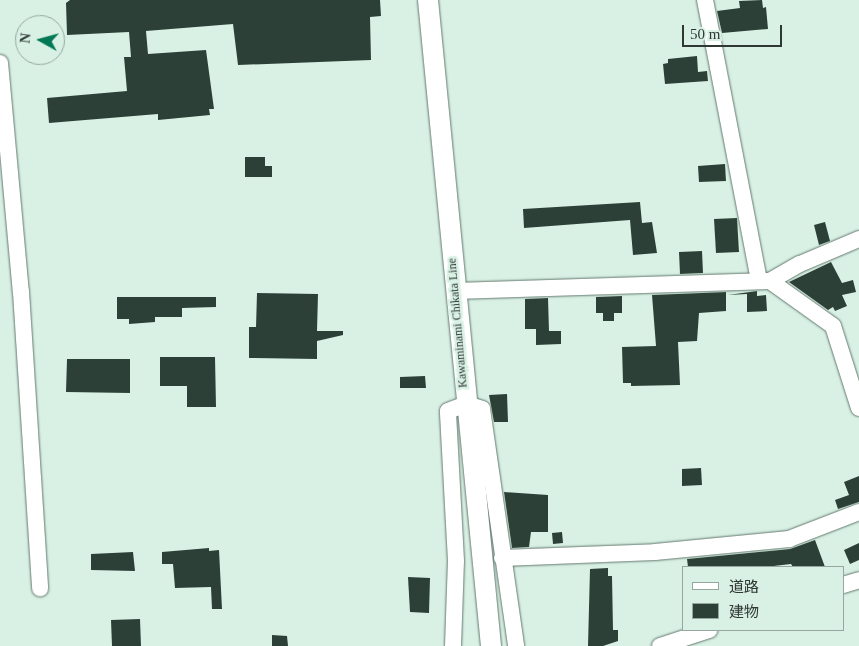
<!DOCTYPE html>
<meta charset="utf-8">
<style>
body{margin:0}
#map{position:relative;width:859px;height:646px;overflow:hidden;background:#d9f1e5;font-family:"Times New Roman","Noto Sans JP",serif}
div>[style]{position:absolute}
.building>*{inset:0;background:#2d4037}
.roads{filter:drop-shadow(0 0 1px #64796f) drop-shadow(0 0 1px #64796f)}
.minor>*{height:16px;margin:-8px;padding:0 8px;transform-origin:8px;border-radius:8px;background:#fff}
.major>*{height:20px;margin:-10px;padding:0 10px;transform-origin:10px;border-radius:10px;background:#fff}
span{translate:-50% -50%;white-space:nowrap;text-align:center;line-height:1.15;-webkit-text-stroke:5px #d9f1e5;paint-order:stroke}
.street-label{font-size:12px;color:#2f3833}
.legend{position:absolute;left:682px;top:566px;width:162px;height:65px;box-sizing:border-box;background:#d9f1e5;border:1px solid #95a79e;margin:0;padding:6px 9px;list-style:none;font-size:15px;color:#2f3833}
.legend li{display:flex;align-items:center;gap:10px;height:25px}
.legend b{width:25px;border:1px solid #95a79e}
.north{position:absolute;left:15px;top:15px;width:50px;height:50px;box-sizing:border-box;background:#d9f1e5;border:1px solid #95a79e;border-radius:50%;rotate:277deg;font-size:14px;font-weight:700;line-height:20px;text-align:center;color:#2f3833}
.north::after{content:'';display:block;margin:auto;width:18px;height:22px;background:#027854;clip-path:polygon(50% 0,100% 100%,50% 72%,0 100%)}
.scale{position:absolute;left:682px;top:25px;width:100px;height:22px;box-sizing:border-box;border:2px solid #2f3833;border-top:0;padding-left:6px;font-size:15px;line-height:18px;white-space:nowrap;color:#2f3833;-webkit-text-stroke:4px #d9f1e5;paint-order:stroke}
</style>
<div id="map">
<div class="building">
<i style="clip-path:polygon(70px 0,380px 0,381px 16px,370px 17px,371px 60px,238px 65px,233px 24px,146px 31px,148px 54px,206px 50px,214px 109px,209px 109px,210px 115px,158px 120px,158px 114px,49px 123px,47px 98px,127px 91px,124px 57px,131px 57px,129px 32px,67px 35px,66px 3px)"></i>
<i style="clip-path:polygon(762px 0,763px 8px,766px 7px,768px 29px,722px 33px,717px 11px,740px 8px,739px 1px)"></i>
<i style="clip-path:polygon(697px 56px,698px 72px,707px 71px,708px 81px,665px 84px,663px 64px,668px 63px,668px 59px)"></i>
<i style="clip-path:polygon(245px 157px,265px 157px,265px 166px,272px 166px,272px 177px,245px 177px)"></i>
<i style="clip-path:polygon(725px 164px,726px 181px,699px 182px,698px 166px)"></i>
<i style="clip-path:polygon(640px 202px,642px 223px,652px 222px,657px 253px,633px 255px,630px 220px,524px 228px,523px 209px)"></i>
<i style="clip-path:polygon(737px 218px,739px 252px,716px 253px,714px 219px)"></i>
<i style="clip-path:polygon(825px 222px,830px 241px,819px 245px,814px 225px)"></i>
<i style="clip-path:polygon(702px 251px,703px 273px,680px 274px,679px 252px)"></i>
<i style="clip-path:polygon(831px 262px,842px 283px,853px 280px,856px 292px,842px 295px,847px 306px,835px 311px,833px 307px,828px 310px,789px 282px)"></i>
<i style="clip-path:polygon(757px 291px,757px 296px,766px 295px,767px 311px,747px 312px,747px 294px,728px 295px)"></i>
<i style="clip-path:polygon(726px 292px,726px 311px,699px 313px,697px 341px,678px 342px,680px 385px,631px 386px,631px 383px,623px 383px,622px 347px,656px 346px,652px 295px)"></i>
<i style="clip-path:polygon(257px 293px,318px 294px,317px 331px,343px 331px,343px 335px,317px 341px,317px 359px,249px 358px,249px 327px,256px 327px)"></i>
<i style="clip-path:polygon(622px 296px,622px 313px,614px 313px,614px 321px,603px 321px,603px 313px,596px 313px,596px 297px)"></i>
<i style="clip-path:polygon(117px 297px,216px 297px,216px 307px,182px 308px,182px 317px,155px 317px,155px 322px,129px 324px,129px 319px,117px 319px)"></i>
<i style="clip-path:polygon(548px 298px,549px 331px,561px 331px,561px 344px,536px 345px,536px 329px,525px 329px,525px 299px)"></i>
<i style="clip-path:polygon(160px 357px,215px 357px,216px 407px,187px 407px,187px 386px,160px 386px)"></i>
<i style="clip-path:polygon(67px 359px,130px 359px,130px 393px,66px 392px)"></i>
<i style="clip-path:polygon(425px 376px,426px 388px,400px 388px,400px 377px)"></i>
<i style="clip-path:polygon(507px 394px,508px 422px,494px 422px,489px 395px)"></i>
<i style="clip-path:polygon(701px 468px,702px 485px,682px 486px,682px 469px)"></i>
<i style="clip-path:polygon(859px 476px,859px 502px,838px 509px,835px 500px,849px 495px,844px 482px)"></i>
<i style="clip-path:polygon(504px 492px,548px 495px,548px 532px,531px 532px,529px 547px,512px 548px)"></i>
<i style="clip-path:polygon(562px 532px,563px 543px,553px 544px,552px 533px)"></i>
<i style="clip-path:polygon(815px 540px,825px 567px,793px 567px,791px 564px,765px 567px,688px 567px,687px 559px,790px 549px)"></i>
<i style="clip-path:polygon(859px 543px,859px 560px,850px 564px,844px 550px)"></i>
<i style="clip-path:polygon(209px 548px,209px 551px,219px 550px,222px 609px,212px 609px,211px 587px,175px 588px,173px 564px,162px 564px,162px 552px)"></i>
<i style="clip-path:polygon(133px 552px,135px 571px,91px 570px,91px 554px)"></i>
<i style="clip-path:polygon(608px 568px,608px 576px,612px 576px,613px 630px,618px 630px,618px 641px,603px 646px,588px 646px,590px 569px)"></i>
<i style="clip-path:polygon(408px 577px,430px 578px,429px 613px,410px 612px)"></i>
<i style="clip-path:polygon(140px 619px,141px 646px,112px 646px,111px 620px)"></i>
<i style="clip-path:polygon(272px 635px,287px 636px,288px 646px,272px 646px)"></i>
</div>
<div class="roads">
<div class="minor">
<i style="left:705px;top:0;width:285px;rotate:79.1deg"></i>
<i style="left:0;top:63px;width:230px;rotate:84.8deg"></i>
<i style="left:21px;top:292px;width:297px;rotate:86.3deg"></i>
<i style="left:770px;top:281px;width:34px;rotate:-30deg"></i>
<i style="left:800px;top:264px;width:64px;rotate:-23deg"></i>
<i style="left:455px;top:291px;width:315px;rotate:-1.8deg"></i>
<i style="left:770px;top:281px;width:77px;rotate:35.5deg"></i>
<i style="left:833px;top:326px;width:86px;rotate:72.4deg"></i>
<i style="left:502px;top:558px;width:153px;rotate:-2.2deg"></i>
<i style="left:655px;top:552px;width:135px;rotate:-5.5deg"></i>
<i style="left:789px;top:539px;width:75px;rotate:-21.1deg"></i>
<i style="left:843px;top:585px;width:17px;rotate:-17deg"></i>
<i style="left:453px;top:646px;width:85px;rotate:-88deg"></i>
<i style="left:456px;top:561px;width:150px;rotate:-93.1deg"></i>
<i style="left:448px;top:411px;width:19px;rotate:-21deg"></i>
<i style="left:466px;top:404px;width:17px;rotate:17deg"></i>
<i style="left:482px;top:409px;width:239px;rotate:81.8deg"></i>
<i style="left:660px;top:646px;width:52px;rotate:-18.1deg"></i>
</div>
<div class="major">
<i style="left:428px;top:0;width:649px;rotate:84.43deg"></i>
</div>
</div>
<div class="street-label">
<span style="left:458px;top:323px;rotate:-95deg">Kawaminami Chikata Line</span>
</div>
<ul class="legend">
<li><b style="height:6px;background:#fff"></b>道路</li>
<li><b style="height:14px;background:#2d4037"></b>建物</li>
</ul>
<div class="north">N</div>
<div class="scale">50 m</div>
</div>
